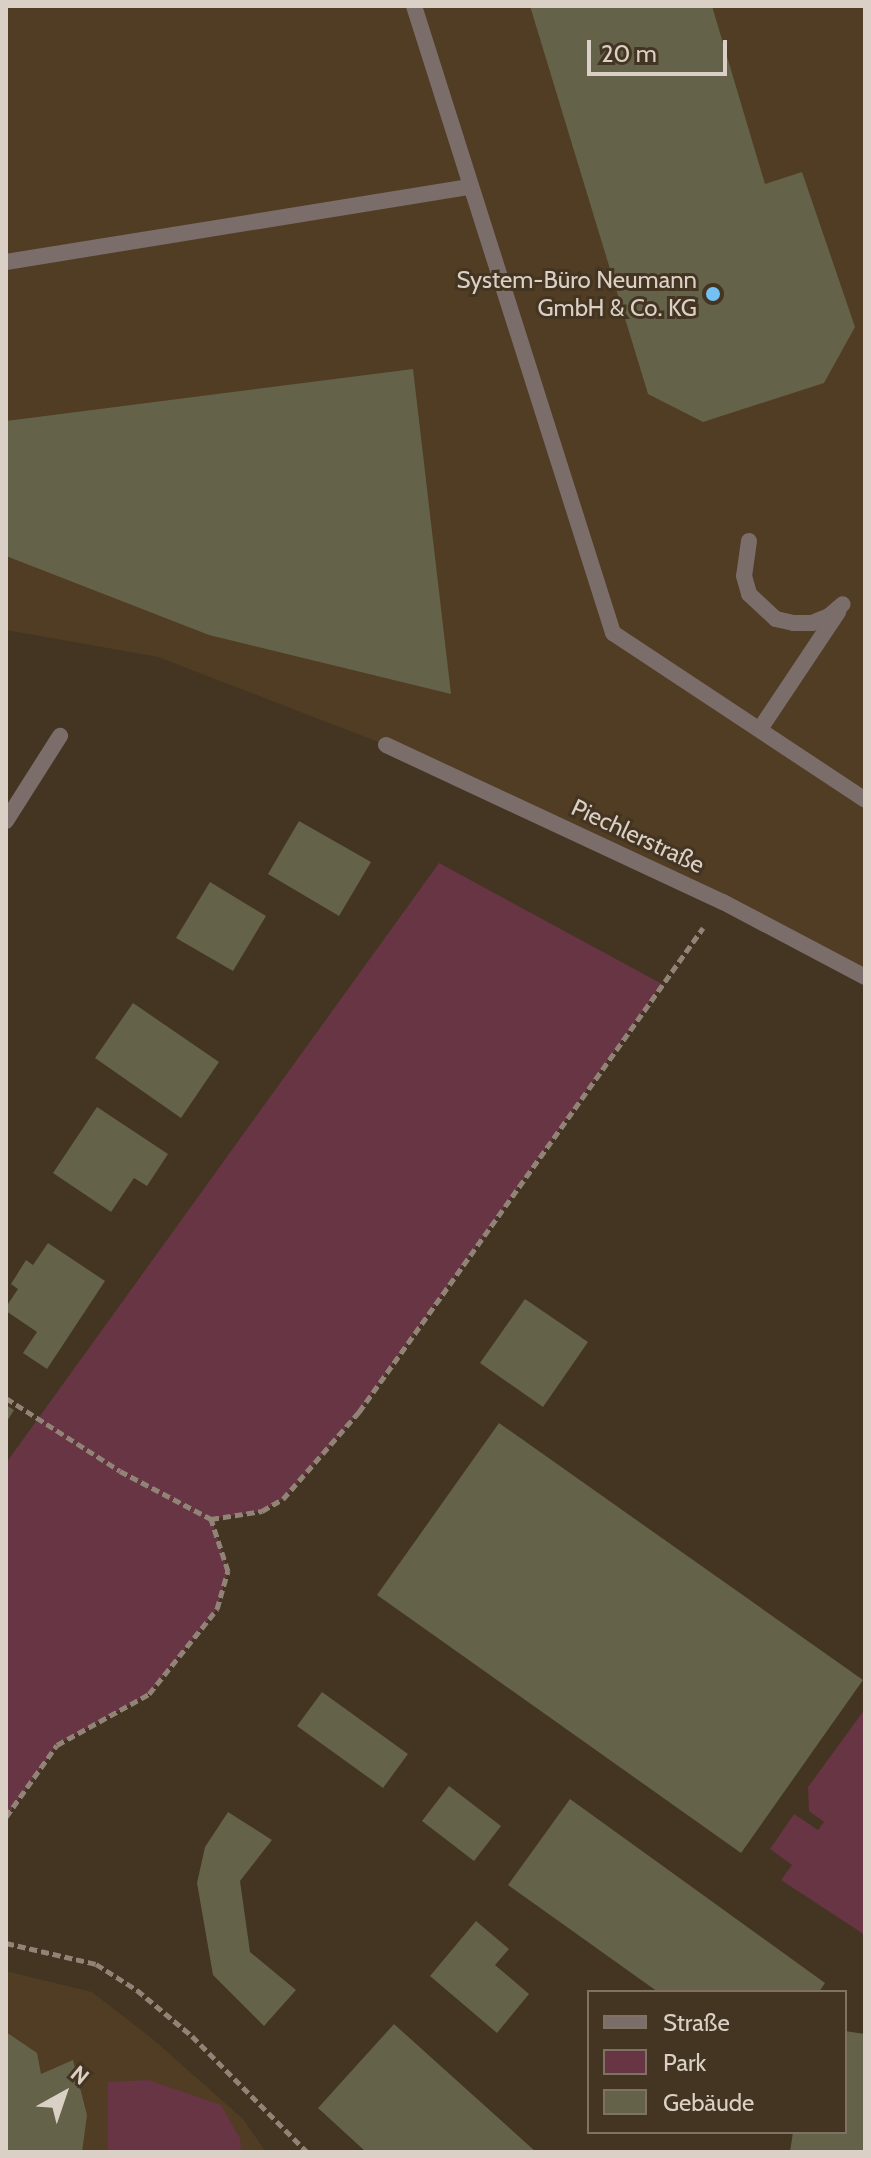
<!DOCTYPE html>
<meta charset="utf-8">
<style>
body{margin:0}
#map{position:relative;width:871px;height:2158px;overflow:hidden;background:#443422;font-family:Cabin,sans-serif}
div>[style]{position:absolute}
.built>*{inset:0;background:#513c24}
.green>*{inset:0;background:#673543}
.building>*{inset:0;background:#646249}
.path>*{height:5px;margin-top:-2.5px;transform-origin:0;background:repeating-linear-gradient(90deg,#918476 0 8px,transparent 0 12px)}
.service>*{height:16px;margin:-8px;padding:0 8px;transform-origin:8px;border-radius:8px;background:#7a6d6a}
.minor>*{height:16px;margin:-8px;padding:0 8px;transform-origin:8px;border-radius:8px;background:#7a6d6a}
.dots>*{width:22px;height:22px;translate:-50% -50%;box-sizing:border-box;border:4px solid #443422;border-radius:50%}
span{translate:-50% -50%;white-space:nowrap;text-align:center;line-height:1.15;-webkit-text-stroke:6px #443422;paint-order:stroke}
.poi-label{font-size:24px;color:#dad0c5}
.right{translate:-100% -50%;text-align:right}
.street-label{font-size:24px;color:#dad0c5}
.frame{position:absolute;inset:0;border:8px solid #dad0c5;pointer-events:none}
.legend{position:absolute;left:587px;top:1990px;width:260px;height:144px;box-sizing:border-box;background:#443422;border:2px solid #807263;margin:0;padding:10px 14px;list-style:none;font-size:24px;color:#dad0c5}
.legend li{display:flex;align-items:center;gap:16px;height:40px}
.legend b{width:40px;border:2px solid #807263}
.north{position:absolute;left:24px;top:2054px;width:80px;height:80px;-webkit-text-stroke:6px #443422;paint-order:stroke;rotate:40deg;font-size:22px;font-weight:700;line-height:32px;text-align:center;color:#dad0c5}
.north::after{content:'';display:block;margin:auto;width:28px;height:36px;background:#dad0c5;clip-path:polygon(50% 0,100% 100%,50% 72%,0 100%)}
.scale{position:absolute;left:587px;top:40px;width:140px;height:36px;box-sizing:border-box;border:4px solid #dad0c5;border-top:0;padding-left:10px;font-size:24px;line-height:28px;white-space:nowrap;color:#dad0c5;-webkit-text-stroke:6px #443422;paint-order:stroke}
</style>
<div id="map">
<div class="built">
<i style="clip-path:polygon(6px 6px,865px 6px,865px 977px,386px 745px,158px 657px,6px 630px)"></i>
<i style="clip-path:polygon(6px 1971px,92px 1992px,154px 2040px,243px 2119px,266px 2152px,6px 2152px)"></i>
</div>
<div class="green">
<i style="clip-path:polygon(439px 863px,662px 984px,359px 1412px,328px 1449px,283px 1499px,262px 1511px,212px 1519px,228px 1571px,217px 1609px,149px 1694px,57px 1745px,6px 1817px,6px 1463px)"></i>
<i style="clip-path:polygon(865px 1709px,865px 1935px,781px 1880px,792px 1865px,770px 1849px,794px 1814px,818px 1830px,824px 1822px,809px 1811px,808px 1787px)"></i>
<i style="clip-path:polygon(149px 2080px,221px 2105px,240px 2138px,241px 2152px,108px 2152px,108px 2082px)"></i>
</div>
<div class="building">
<i style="clip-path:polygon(530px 6px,712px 6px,765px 184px,802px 172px,855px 327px,824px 383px,703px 422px,648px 394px)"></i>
<i style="clip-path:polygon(413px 369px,451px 694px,209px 635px,6px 556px,6px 421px)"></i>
<i style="clip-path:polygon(299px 821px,371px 862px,339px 916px,268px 874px)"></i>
<i style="clip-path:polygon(210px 882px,266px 916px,233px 971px,176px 938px)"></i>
<i style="clip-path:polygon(133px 1003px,219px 1062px,181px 1118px,95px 1058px)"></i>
<i style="clip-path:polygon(97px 1107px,168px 1154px,147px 1186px,134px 1178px,111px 1212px,53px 1173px)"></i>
<i style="clip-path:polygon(48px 1243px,105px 1281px,47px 1369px,23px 1353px,37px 1332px,6px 1311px,6px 1307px,18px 1289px,11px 1284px,26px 1260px,33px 1265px)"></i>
<i style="clip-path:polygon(525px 1299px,588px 1342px,543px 1407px,480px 1363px)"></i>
<i style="clip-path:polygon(6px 1405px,14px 1410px,6px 1423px)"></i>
<i style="clip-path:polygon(499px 1423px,863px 1680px,741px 1853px,377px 1595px)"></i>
<i style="clip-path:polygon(322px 1692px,408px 1754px,383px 1788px,297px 1726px)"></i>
<i style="clip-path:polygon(449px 1786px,501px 1826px,474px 1861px,422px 1821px)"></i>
<i style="clip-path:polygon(570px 1799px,825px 1983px,819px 1992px,658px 1992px,508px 1885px)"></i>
<i style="clip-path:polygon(228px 1812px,272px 1840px,240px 1881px,250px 1952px,296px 1990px,264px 2026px,213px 1975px,197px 1883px,205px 1847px)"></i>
<i style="clip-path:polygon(476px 1921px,509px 1949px,495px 1965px,529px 1994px,497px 2033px,430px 1976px)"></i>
<i style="clip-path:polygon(394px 2024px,536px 2152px,366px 2152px,318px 2108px)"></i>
<i style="clip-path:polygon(845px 2031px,865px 2034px,865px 2152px,790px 2152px,793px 2132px,845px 2132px)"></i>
<i style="clip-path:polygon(6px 2032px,37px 2053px,41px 2074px,73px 2060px,87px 2115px,82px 2152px,6px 2152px)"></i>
</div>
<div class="path">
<i style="left:6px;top:1398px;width:135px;rotate:32.6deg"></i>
<i style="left:120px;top:1471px;width:103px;rotate:27.8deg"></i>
<i style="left:211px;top:1519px;width:52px;rotate:-8.9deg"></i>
<i style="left:262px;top:1511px;width:24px;rotate:-30deg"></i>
<i style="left:283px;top:1499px;width:116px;rotate:-48.9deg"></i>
<i style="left:359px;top:1412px;width:594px;rotate:-54.6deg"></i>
<i style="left:6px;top:1817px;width:88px;rotate:-54.7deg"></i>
<i style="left:57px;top:1745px;width:105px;rotate:-29deg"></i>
<i style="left:149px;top:1694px;width:109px;rotate:-51.3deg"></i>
<i style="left:217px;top:1609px;width:40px;rotate:-74deg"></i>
<i style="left:228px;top:1571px;width:55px;rotate:-108.1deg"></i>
<i style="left:6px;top:1943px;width:92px;rotate:13.1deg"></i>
<i style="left:96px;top:1964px;width:49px;rotate:32.4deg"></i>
<i style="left:137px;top:1990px;width:72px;rotate:39.9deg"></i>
<i style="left:192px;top:2036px;width:163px;rotate:45.2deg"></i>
</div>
<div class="service">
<i style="left:414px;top:6px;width:658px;rotate:72.39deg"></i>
<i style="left:613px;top:633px;width:302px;rotate:33.5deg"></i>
<i style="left:6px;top:262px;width:471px;rotate:-9.2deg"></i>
<i style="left:749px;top:541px;width:35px;rotate:98deg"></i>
<i style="left:744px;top:576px;width:19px;rotate:74deg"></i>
<i style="left:749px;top:594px;width:37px;rotate:43deg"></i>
<i style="left:776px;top:619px;width:18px;rotate:13deg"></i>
<i style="left:794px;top:623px;width:18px"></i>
<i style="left:812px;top:623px;width:18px;rotate:-22deg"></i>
<i style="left:829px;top:616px;width:18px;rotate:-41deg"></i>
<i style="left:760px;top:729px;width:141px;rotate:-56.3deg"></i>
</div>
<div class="minor">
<i style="left:386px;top:745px;width:372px;rotate:25deg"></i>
<i style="left:723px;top:902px;width:161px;rotate:27.8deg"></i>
<i style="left:6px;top:821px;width:101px;rotate:-57.6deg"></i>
</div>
<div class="dots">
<i style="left:713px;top:294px;background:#73c1f5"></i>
</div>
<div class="poi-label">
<span class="right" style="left:697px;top:294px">System-Büro Neumann<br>GmbH &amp; Co. KG</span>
</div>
<div class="street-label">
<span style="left:638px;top:836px;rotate:25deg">Piechlerstraße</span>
</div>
<div class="frame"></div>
<ul class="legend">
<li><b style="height:10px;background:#7a6d6a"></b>Straße</li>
<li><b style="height:22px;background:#673543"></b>Park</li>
<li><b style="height:22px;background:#646249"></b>Gebäude</li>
</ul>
<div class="north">N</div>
<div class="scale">20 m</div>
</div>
